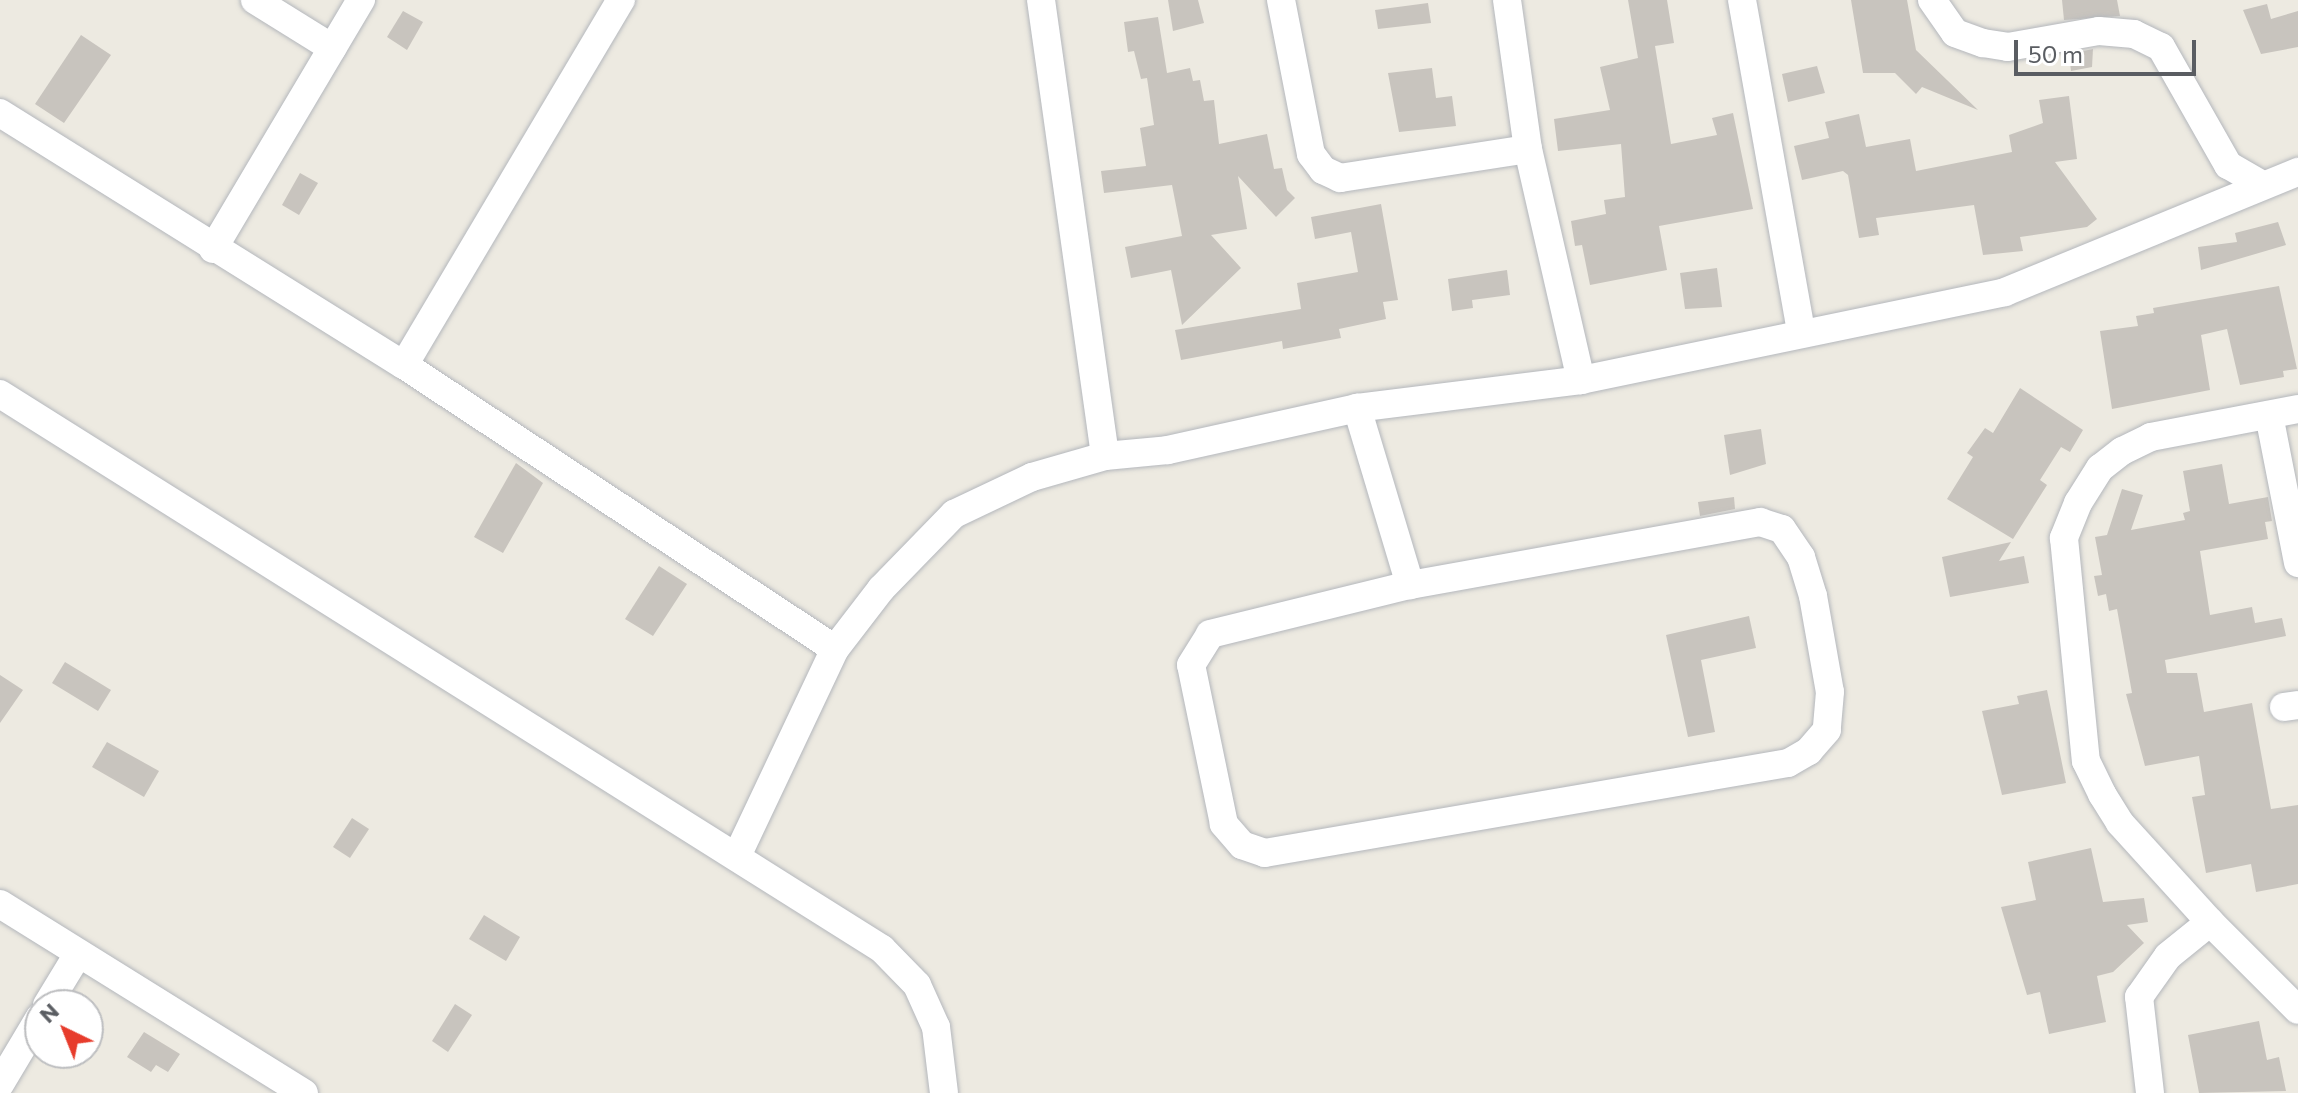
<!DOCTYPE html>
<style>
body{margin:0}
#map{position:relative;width:2298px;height:1093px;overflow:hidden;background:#edeae1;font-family:Commissioner,sans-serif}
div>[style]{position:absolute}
.building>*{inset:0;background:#c8c4be}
.roads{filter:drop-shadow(0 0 2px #b4b7bc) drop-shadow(0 0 2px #b4b7bc)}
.street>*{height:28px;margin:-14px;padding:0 14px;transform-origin:14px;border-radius:14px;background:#fff}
span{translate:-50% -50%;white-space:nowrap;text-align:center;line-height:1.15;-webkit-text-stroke:6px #fff;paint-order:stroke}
.north{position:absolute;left:24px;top:989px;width:80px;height:80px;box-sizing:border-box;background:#fff;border:2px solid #bdbec0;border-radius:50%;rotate:317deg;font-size:22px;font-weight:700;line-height:32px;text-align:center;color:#5a5d62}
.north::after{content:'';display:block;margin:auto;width:28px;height:36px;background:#e73c2c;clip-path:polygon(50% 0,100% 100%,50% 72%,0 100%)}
.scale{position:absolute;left:2014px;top:40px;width:182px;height:36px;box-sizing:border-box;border:4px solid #5a5d62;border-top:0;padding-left:10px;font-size:24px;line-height:28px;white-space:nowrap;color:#5a5d62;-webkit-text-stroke:6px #fff;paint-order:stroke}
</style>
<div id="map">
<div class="building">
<i style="clip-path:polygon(1168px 0,1198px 0,1204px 23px,1173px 31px)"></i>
<i style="clip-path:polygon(1628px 0,1667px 0,1674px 43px,1655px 46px,1671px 144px,1717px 135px,1712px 118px,1733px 113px,1753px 209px,1659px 226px,1667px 270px,1590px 285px,1582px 245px,1575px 246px,1571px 221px,1606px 214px,1604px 200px,1625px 197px,1621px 144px,1558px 151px,1554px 119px,1610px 110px,1600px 67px,1638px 58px)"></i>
<i style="clip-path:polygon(1851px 0,1907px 0,1916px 50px,1978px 110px,1922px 87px,1916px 94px,1895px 73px,1863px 73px)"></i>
<i style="clip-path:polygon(2062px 0,2117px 0,2120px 16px,2064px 20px)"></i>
<i style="clip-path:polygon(1428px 3px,1431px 23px,1378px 29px,1375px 10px)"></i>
<i style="clip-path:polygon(2267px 4px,2271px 19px,2298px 11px,2298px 47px,2261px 54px,2243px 10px)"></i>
<i style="clip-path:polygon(403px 11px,423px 22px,407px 50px,387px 37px)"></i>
<i style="clip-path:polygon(1158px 17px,1167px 73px,1190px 68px,1193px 81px,1200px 80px,1204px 101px,1214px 100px,1219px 144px,1267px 134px,1274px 169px,1282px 168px,1287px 190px,1295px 198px,1276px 217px,1238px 176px,1247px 229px,1211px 235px,1241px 268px,1182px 325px,1171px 270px,1131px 278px,1125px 247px,1182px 236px,1172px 185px,1104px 193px,1101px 171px,1146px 166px,1140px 128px,1154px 125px,1147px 78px,1141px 79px,1134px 51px,1128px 52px,1124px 22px)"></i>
<i style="clip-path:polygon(81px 35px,111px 55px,64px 123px,35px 104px)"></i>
<i style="clip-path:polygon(2093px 49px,2092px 67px,2071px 71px,2069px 54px)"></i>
<i style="clip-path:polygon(1817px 66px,1825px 93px,1788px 102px,1782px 74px)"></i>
<i style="clip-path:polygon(1432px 68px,1436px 98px,1452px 96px,1456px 126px,1399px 132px,1388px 73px)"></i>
<i style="clip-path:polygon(2069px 96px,2077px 159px,2055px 162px,2097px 219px,2087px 227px,2020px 237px,2023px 251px,1983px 255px,1974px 205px,1876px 218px,1879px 235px,1859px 238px,1848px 175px,1843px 171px,1802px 180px,1794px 146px,1829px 138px,1825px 122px,1859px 114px,1866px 147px,1910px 139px,1916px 171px,2012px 152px,2009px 135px,2043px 123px,2039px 100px)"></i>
<i style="clip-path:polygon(300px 173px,318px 183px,299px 215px,282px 205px)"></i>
<i style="clip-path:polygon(1381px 204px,1398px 300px,1383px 302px,1386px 319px,1339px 329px,1341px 338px,1283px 349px,1282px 341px,1181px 360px,1175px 330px,1301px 309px,1297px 283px,1358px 272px,1351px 232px,1315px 239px,1311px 217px)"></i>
<i style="clip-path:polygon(2278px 222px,2286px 245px,2201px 270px,2198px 247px,2237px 242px,2235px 233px)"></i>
<i style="clip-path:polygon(1717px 268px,1722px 307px,1685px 309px,1680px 273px)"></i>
<i style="clip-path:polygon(1507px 270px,1510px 295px,1472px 300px,1473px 308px,1452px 311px,1448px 279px)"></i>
<i style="clip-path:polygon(2279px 286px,2297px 369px,2283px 371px,2284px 377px,2240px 385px,2227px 329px,2201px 335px,2210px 390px,2112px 409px,2100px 331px,2138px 326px,2136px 316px,2154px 313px,2153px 308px)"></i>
<i style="clip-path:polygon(2020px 388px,2083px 430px,2070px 452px,2061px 447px,2040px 480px,2047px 485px,2013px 539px,1947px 499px,1973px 457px,1967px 453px,1985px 428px,1993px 433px)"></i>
<i style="clip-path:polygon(1761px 429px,1766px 464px,1730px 475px,1724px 435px)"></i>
<i style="clip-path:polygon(516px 463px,543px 483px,503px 553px,474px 537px)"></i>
<i style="clip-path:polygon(2222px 464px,2229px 504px,2268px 497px,2272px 521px,2265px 522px,2268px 539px,2200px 551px,2210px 615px,2252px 607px,2255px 623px,2282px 618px,2286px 636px,2165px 660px,2167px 673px,2197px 673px,2204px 712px,2252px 703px,2271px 809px,2298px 805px,2298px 884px,2256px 892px,2251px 864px,2206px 873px,2192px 797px,2205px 795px,2199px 756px,2145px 766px,2126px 694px,2132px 693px,2117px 609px,2109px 611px,2106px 594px,2098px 596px,2094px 576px,2102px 575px,2095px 537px,2107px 535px,2122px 489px,2143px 495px,2131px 530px,2185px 520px,2183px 513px,2190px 511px,2183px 471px)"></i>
<i style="clip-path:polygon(1734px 497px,1735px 509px,1700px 516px,1698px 502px)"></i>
<i style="clip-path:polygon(2011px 542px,1999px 561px,2024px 556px,2029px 583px,1950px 597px,1942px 557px)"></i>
<i style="clip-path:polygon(659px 566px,687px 584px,653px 636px,625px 619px)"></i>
<i style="clip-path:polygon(1749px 616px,1756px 648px,1701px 660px,1715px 732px,1688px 737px,1666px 635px)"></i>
<i style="clip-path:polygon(65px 662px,111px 690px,98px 711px,52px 683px)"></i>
<i style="clip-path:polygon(0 675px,23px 690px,0 723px)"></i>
<i style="clip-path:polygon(2047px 690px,2066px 783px,2002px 795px,1982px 711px,2019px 704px,2017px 696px)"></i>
<i style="clip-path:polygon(107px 742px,159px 771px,144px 797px,92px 767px)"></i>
<i style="clip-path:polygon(352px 818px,369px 829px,350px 858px,333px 847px)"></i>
<i style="clip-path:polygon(2091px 848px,2103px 902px,2144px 898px,2148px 922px,2127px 925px,2144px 943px,2113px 972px,2097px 976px,2106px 1022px,2049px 1034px,2040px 992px,2027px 995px,2001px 907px,2036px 900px,2028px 862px)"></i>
<i style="clip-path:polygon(484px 915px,520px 937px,506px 961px,469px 939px)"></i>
<i style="clip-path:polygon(455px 1004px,472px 1015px,448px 1052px,432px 1041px)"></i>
<i style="clip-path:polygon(2259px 1021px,2267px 1060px,2279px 1057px,2286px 1091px,2199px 1093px,2188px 1035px)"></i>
<i style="clip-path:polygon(144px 1032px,180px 1054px,168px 1072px,156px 1065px,151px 1072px,127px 1057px)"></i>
</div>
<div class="roads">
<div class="street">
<i style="left:255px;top:0;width:91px;rotate:31.9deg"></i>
<i style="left:1041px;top:0;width:460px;rotate:82deg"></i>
<i style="left:1281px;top:0;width:157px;rotate:79deg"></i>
<i style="left:1311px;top:154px;width:20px;rotate:53deg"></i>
<i style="left:1323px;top:170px;width:19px;rotate:25deg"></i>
<i style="left:1340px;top:178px;width:190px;rotate:-8.8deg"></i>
<i style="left:1528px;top:149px;width:237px;rotate:77.1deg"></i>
<i style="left:1507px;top:0;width:150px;rotate:82deg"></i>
<i style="left:1742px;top:0;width:336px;rotate:79.9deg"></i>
<i style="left:1932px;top:0;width:40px;rotate:55.1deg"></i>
<i style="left:1955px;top:33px;width:30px;rotate:20deg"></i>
<i style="left:1983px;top:43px;width:25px;rotate:9deg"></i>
<i style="left:2008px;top:47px;width:92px;rotate:-10deg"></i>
<i style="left:2099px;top:31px;width:35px;rotate:5deg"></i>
<i style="left:2134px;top:34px;width:30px;rotate:26deg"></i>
<i style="left:2161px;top:47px;width:136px;rotate:60.4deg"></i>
<i style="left:2228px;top:165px;width:39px;rotate:30deg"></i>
<i style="left:0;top:113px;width:476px;rotate:32deg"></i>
<i style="left:404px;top:365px;width:516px;rotate:33.38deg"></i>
<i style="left:213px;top:249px;width:290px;rotate:-59.3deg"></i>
<i style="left:404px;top:365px;width:425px;rotate:-59.3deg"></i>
<i style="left:0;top:394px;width:1042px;rotate:32.18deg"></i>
<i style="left:882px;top:949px;width:50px;rotate:45.8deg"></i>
<i style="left:917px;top:985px;width:46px;rotate:65.7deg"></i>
<i style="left:936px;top:1027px;width:66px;rotate:83.1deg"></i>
<i style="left:1357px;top:408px;width:185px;rotate:73.3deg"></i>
<i style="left:2298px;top:409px;width:150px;rotate:169.2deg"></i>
<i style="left:2151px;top:437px;width:32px;rotate:154deg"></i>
<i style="left:2122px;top:451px;width:28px;rotate:142deg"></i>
<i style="left:2100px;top:468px;width:41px;rotate:122.2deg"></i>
<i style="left:2078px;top:503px;width:38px;rotate:112deg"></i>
<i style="left:2064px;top:538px;width:224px;rotate:84.4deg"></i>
<i style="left:2086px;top:761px;width:37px;rotate:64deg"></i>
<i style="left:2102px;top:794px;width:34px;rotate:58deg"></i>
<i style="left:2120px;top:823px;width:134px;rotate:47.7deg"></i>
<i style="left:2210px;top:922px;width:124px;rotate:45deg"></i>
<i style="left:2269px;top:415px;width:151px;rotate:78.9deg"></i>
<i style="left:1760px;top:522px;width:23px;rotate:18deg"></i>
<i style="left:1782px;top:529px;width:34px;rotate:56deg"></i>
<i style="left:1801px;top:557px;width:41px;rotate:72.9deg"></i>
<i style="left:1813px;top:596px;width:97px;rotate:80deg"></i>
<i style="left:1830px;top:692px;width:38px;rotate:95deg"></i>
<i style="left:1827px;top:730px;width:28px;rotate:131deg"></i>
<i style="left:1809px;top:751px;width:24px;rotate:150deg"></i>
<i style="left:1788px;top:763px;width:531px;rotate:170.24deg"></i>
<i style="left:1265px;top:853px;width:24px;rotate:-161deg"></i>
<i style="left:1242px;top:845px;width:28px;rotate:-131deg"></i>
<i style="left:1224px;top:824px;width:162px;rotate:-101.7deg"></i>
<i style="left:1191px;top:665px;width:36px;rotate:-58deg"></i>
<i style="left:1210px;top:634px;width:206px;rotate:-13.8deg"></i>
<i style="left:1410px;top:585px;width:356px;rotate:-10.2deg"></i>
<i style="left:2284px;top:707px;width:14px;rotate:-8deg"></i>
<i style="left:737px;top:856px;width:229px;rotate:-64.7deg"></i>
<i style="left:835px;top:649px;width:76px;rotate:-52.5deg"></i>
<i style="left:881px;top:589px;width:105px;rotate:-45.8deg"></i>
<i style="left:954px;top:514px;width:86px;rotate:-25.4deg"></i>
<i style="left:1032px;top:477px;width:76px;rotate:-16deg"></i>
<i style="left:1105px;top:456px;width:63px;rotate:-5.4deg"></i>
<i style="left:1168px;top:450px;width:194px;rotate:-12.5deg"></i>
<i style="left:1357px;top:408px;width:226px;rotate:-7.1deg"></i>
<i style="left:1581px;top:380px;width:433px;rotate:-11.7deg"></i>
<i style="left:2005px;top:292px;width:317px;rotate:-22.3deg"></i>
<i style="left:0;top:904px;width:358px;rotate:31.9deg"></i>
<i style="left:47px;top:1005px;width:60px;rotate:-58.7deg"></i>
<i style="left:0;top:1084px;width:78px;rotate:-59.2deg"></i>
<i style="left:2150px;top:1093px;width:97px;rotate:-96.5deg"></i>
<i style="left:2139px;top:997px;width:50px;rotate:-54.7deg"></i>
<i style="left:2168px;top:956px;width:54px;rotate:-39deg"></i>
</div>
</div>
<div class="north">N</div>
<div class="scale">50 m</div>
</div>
